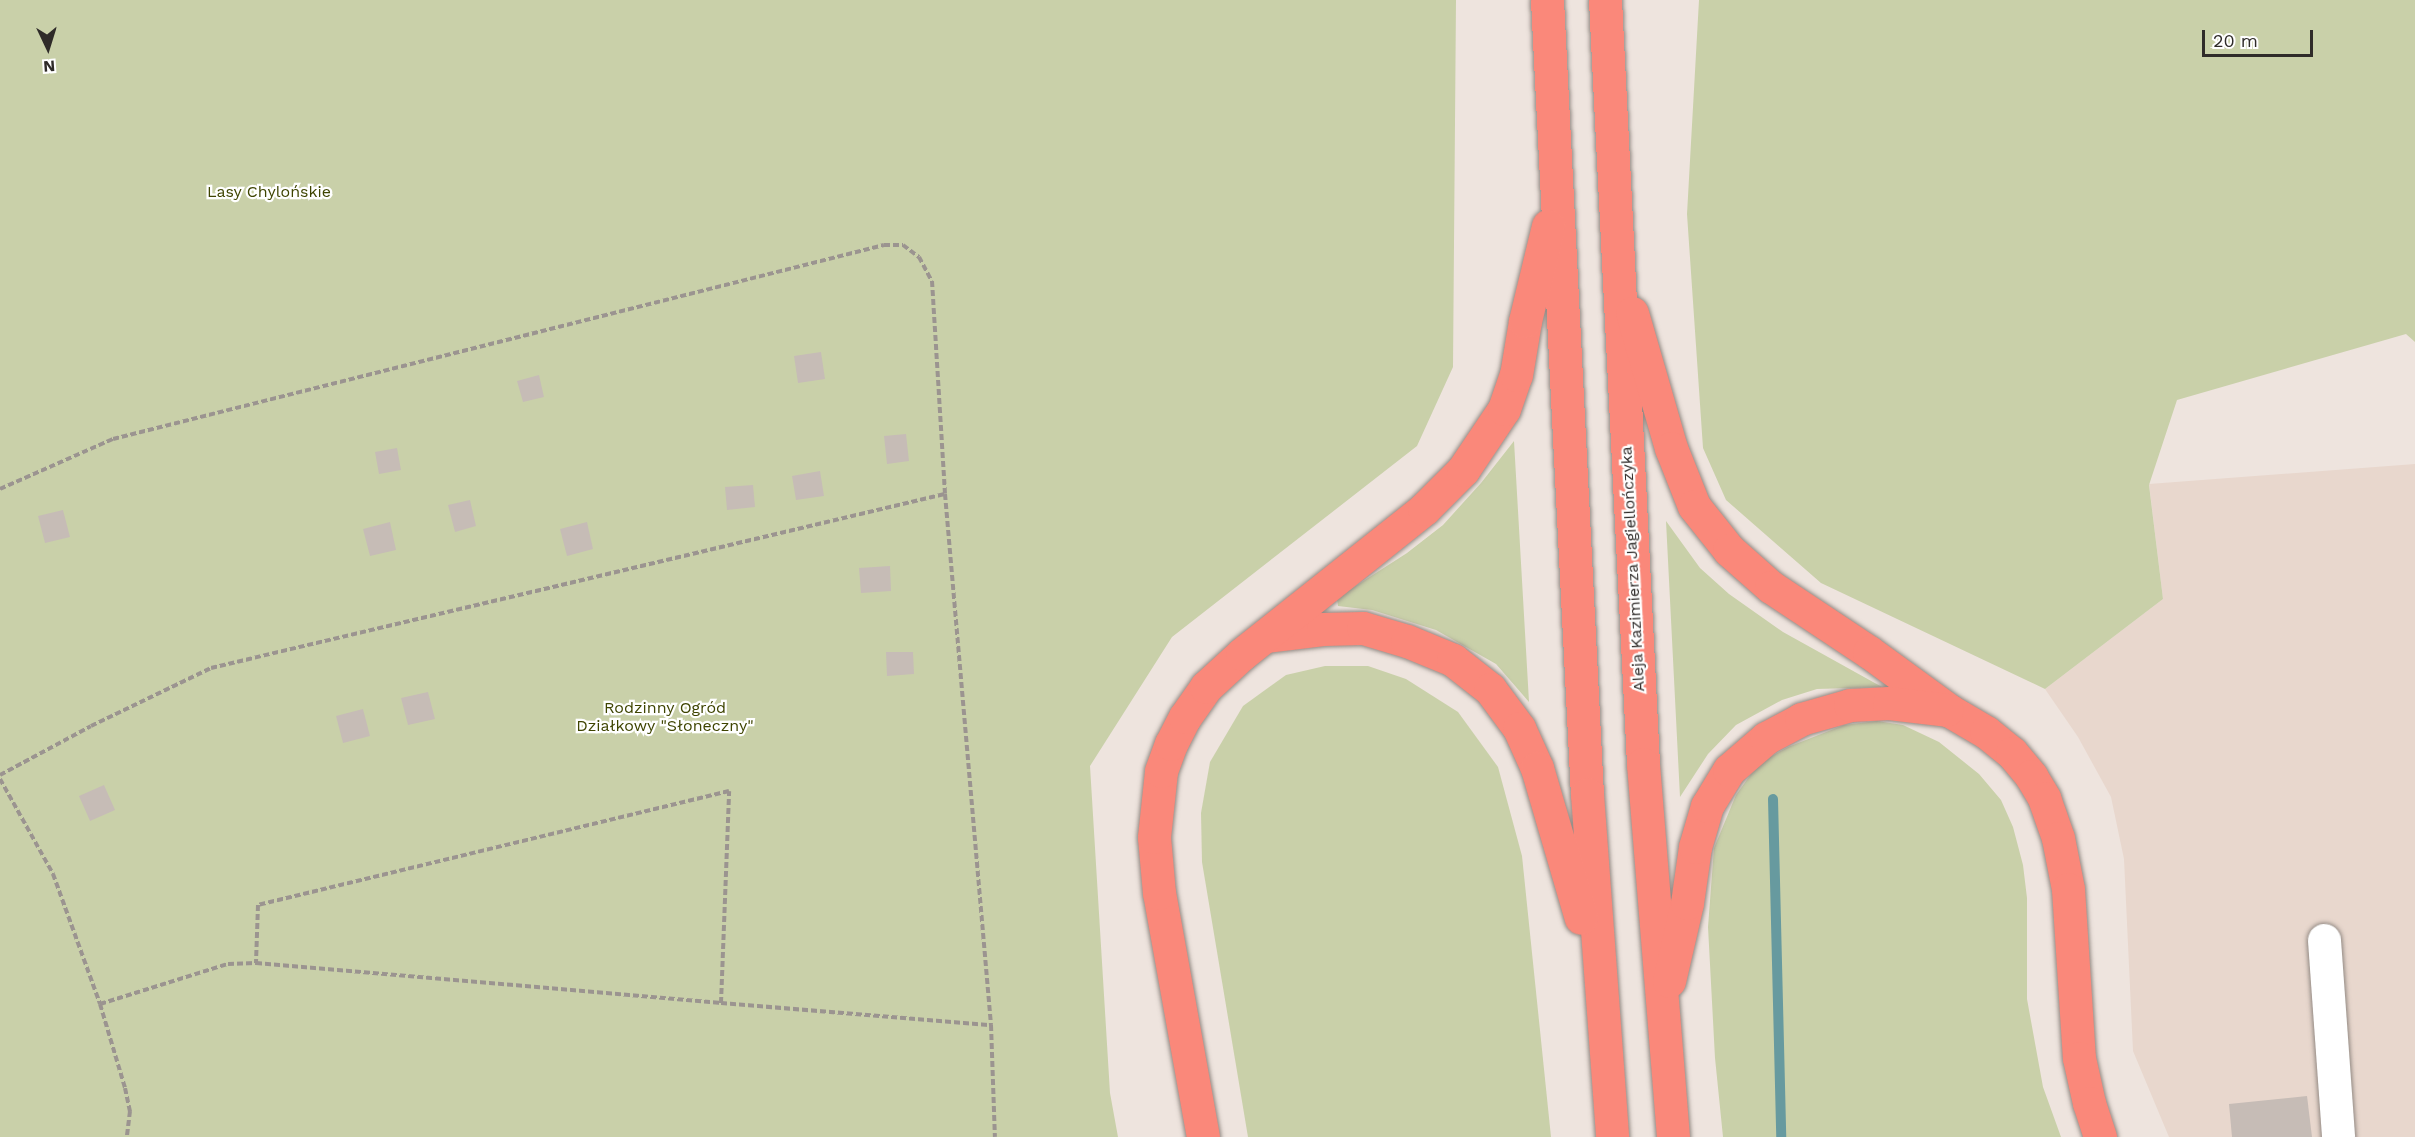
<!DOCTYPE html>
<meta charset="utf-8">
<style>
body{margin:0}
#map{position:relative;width:2415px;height:1137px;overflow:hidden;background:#eee4de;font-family:"Work Sans",sans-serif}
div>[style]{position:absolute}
.built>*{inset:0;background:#e8d7cd}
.green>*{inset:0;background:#c9d0a9}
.stream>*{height:10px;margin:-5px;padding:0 5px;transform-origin:5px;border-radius:5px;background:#679a9f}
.building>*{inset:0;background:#c6bcb6}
.path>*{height:4px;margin-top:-2px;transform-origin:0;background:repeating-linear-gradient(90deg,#9b9490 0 6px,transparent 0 9px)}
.roads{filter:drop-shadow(0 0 2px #948b85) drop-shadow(0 0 2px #948b85)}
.minor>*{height:33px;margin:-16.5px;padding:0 16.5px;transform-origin:16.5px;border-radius:16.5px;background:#fff}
.highway>*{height:33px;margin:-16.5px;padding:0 16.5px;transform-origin:16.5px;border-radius:16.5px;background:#fa887a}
span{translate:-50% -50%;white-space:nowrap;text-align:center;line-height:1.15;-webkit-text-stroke:4.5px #fff;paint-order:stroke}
.park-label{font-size:16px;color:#3e4400}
.street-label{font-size:16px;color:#2f2b29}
.north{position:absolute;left:18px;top:18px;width:60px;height:60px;-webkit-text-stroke:4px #fff;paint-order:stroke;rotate:176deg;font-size:16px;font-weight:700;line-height:24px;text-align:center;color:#2f2b29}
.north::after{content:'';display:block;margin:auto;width:21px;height:27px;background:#2f2b29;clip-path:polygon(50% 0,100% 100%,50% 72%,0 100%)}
.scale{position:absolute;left:2202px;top:30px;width:111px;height:27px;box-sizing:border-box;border:3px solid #2f2b29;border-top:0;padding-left:8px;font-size:18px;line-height:21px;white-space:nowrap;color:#2f2b29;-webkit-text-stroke:4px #fff;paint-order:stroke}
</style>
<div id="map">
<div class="built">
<i style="clip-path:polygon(2415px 464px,2415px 1137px,2169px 1137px,2133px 1051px,2124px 859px,2111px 797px,2078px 737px,2045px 689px,2163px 599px,2149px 484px)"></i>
</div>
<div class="green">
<i style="clip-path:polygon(0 0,1456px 0,1453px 367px,1417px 446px,1172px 637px,1090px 766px,1110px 1093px,1118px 1137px,0 1137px)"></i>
<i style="clip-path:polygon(1699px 0,2415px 0,2415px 342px,2406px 334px,2177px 400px,2149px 485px,2163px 599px,2045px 689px,1821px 583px,1726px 500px,1703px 448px,1687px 214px)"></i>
<i style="clip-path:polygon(1514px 441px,1529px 702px,1496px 664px,1436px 630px,1372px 610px,1338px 606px,1337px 598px,1407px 553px,1443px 525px,1481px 483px)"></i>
<i style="clip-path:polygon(1666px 521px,1700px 568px,1729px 594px,1783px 632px,1882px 687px,1817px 689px,1782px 700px,1736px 725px,1708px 754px,1680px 797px)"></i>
<i style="clip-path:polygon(1325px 666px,1368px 666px,1406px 679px,1458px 712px,1498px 767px,1522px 856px,1551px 1137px,1248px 1137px,1202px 862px,1201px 813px,1210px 762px,1243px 706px,1286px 675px)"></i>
<i style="clip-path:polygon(1877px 721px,1903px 725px,1939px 742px,1979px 774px,2001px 800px,2013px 827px,2023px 865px,2027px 898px,2027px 999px,2043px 1087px,2061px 1137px,1723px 1137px,1715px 1058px,1708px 927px,1714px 848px,1736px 795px,1759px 763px,1788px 747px,1844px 725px)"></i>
</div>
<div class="stream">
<i style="left:1773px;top:799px;width:338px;rotate:88.6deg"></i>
</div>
<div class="building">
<i style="clip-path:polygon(821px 352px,825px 379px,798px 383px,794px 356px)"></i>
<i style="clip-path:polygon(539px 375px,544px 397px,523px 402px,517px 381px)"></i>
<i style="clip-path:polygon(906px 434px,909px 461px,887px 464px,884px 436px)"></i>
<i style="clip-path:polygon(397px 448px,401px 470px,379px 474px,375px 452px)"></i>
<i style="clip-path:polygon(820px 471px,824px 496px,796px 500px,792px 476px)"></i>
<i style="clip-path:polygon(753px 485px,755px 507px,727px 510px,725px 487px)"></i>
<i style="clip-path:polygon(470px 500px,476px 526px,455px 532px,448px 505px)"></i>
<i style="clip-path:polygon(63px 510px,70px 537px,45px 543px,38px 516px)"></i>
<i style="clip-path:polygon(390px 522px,396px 550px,370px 556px,363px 529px)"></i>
<i style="clip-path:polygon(587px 522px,593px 549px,567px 556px,560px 529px)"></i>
<i style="clip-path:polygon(890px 566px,891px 591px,861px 593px,859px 568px)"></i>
<i style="clip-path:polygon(886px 652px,913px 652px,914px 674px,887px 676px)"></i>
<i style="clip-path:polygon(428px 692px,435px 719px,408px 725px,401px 698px)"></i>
<i style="clip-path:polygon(363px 709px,370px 736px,343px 743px,336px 716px)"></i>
<i style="clip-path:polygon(104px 785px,115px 810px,90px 821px,79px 796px)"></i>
<i style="clip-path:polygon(2307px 1096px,2312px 1137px,2232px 1137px,2229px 1104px)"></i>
</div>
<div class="path">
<i style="left:0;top:489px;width:124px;rotate:-23.9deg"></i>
<i style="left:113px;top:439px;width:795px;rotate:-14.12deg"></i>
<i style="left:884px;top:245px;width:19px"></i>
<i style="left:903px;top:245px;width:20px;rotate:37deg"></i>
<i style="left:919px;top:257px;width:27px;rotate:62deg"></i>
<i style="left:932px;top:281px;width:213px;rotate:86.5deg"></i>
<i style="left:945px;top:494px;width:533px;rotate:85.05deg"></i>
<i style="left:991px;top:1025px;width:112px;rotate:88deg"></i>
<i style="left:0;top:775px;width:103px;rotate:-28.3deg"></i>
<i style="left:91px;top:726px;width:133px;rotate:-25.8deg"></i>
<i style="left:211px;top:668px;width:754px;rotate:-13.34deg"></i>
<i style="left:0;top:779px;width:109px;rotate:60.8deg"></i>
<i style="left:53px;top:874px;width:138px;rotate:70.1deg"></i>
<i style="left:100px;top:1004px;width:88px;rotate:73.4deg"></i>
<i style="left:125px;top:1088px;width:24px;rotate:78deg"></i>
<i style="left:130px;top:1111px;width:26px;rotate:97deg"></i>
<i style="left:721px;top:1003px;width:212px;rotate:-87.8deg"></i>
<i style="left:729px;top:791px;width:485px;rotate:166.4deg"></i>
<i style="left:258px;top:905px;width:58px;rotate:92deg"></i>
<i style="left:256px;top:963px;width:467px;rotate:4.9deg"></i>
<i style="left:721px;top:1003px;width:271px;rotate:4.7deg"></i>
<i style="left:100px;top:1004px;width:134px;rotate:-17.4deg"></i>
<i style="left:228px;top:964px;width:28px;rotate:-2deg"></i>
</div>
<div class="roads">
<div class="minor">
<i style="left:2324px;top:940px;width:197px;rotate:85.9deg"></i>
</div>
<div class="highway">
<i style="left:1547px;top:0;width:795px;rotate:87.12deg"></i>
<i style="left:1587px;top:794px;width:344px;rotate:85.8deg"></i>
<i style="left:1605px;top:0;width:765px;rotate:87.15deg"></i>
<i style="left:1643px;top:764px;width:374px;rotate:85.4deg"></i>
<i style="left:1632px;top:313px;width:141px;rotate:73.9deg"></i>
<i style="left:1671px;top:448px;width:62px;rotate:68.4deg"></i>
<i style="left:1694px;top:506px;width:56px;rotate:51.5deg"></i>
<i style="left:1729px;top:550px;width:56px;rotate:41.4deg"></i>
<i style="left:1771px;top:587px;width:118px;rotate:33.6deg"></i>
<i style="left:1869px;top:652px;width:100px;rotate:36.1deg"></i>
<i style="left:1950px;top:711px;width:42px;rotate:30.3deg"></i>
<i style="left:1986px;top:732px;width:33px;rotate:39deg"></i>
<i style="left:2012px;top:753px;width:30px;rotate:50deg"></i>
<i style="left:2031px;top:776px;width:26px;rotate:59deg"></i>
<i style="left:2044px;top:798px;width:42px;rotate:70.7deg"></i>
<i style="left:2058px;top:838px;width:52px;rotate:78.9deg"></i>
<i style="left:2068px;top:889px;width:169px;rotate:86.3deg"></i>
<i style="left:2079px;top:1058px;width:46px;rotate:77.5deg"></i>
<i style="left:2089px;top:1103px;width:36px;rotate:72deg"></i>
<i style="left:1267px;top:636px;width:56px;rotate:-7.1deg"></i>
<i style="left:1323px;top:629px;width:40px;rotate:-1.4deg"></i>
<i style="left:1363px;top:628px;width:46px;rotate:16.5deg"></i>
<i style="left:1407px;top:641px;width:50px;rotate:22.4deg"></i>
<i style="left:1453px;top:660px;width:47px;rotate:38.1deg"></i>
<i style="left:1490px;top:689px;width:49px;rotate:53.4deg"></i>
<i style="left:1519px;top:728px;width:44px;rotate:65.8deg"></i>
<i style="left:1537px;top:768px;width:156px;rotate:73.7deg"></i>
<i style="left:1669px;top:981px;width:80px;rotate:-77deg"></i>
<i style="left:1687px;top:903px;width:57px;rotate:-81.9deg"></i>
<i style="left:1695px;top:847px;width:43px;rotate:-73.7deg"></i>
<i style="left:1707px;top:806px;width:42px;rotate:-58.6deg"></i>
<i style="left:1729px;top:770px;width:49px;rotate:-40.9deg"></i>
<i style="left:1766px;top:738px;width:40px;rotate:-28deg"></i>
<i style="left:1801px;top:719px;width:51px;rotate:-15.9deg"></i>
<i style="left:1850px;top:705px;width:39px;rotate:-3deg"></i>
<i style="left:1889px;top:703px;width:58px;rotate:6.9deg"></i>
<i style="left:1203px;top:1137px;width:248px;rotate:-100.2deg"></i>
<i style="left:1159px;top:893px;width:56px;rotate:-95.1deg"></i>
<i style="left:1154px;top:837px;width:66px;rotate:-83.9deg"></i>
<i style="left:1161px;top:771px;width:29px;rotate:-70deg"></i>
<i style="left:1171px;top:744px;width:30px;rotate:-63deg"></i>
<i style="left:1185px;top:717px;width:37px;rotate:-55deg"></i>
<i style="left:1206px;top:687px;width:49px;rotate:-42.5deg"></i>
<i style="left:1242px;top:654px;width:233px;rotate:-38.5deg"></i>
<i style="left:1424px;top:509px;width:55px;rotate:-45deg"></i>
<i style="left:1463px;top:470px;width:73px;rotate:-56.1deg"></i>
<i style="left:1504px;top:409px;width:36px;rotate:-71deg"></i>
<i style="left:1516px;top:375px;width:55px;rotate:-80.5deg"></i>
<i style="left:1525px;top:321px;width:98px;rotate:-76.4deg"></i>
</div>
</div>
<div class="park-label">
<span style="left:269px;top:192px">Lasy Chylońskie</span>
<span style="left:665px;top:717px">Rodzinny Ogród<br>Działkowy "Słoneczny"</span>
</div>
<div class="street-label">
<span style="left:1633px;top:569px;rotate:-93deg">Aleja Kazimierza Jagiellończyka</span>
</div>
<div class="north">N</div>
<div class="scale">20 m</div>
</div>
